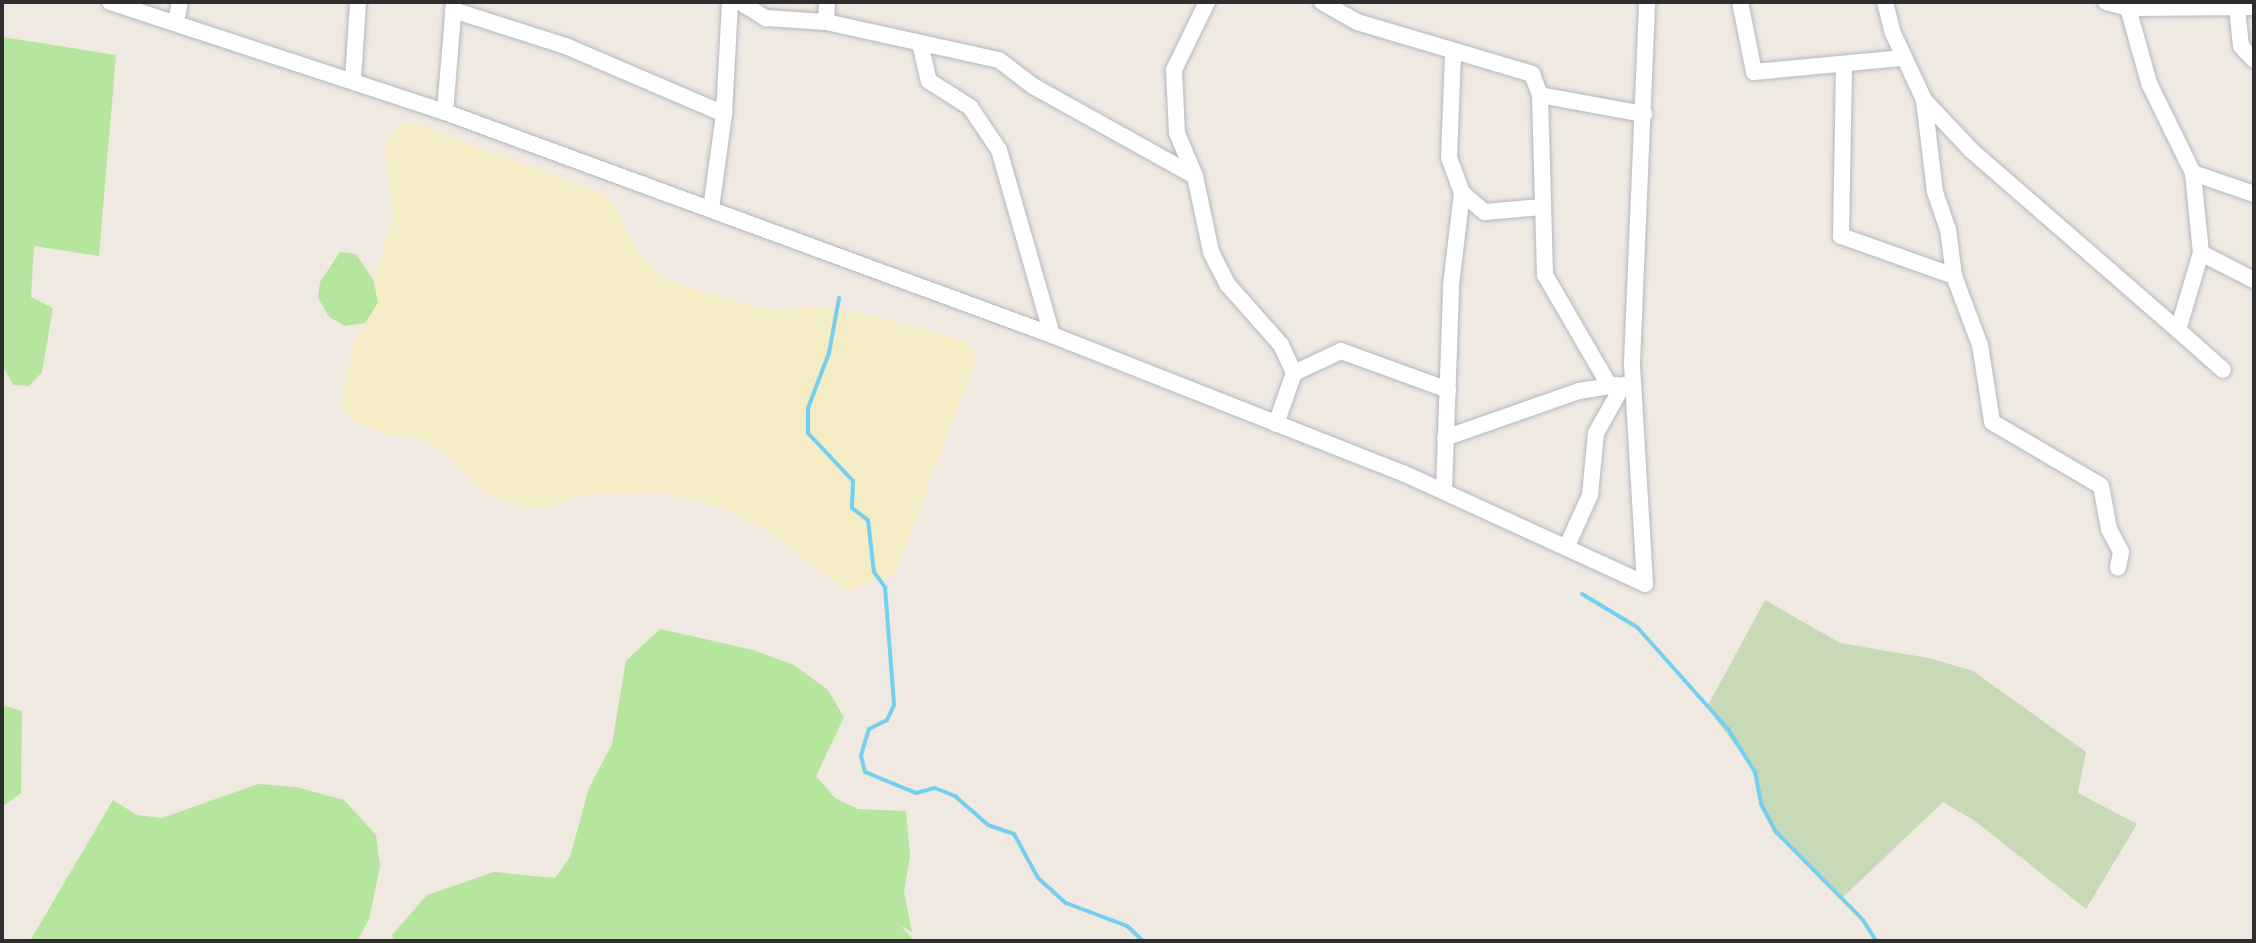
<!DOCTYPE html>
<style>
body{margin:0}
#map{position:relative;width:2256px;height:943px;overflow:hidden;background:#efe9e1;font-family:Overpass,sans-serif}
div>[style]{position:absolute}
.green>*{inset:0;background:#b6e59e}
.sand>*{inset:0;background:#f3ecc5}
.cemetery>*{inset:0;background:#c8d9b8}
.stream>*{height:4px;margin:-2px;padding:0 2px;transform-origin:2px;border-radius:2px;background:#75cff0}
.roads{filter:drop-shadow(0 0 2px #b4b7c1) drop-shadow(0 0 2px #b4b7c1)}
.minor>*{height:16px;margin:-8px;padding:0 8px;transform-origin:8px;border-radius:8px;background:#fff}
span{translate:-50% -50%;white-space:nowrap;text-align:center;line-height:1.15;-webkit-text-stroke:8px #fff;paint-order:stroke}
.frame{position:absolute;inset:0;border:4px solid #2e2e2e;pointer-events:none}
</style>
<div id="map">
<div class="green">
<i style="clip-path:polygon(2px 37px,116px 55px,99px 256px,34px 246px,31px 297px,53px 308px,42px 372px,29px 386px,13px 385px,2px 364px)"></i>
<i style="clip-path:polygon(340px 252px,356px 254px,374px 281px,378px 303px,365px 323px,345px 326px,329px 317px,318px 298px,320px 282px)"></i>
<i style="clip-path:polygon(660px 629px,753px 650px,794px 665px,828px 690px,844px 717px,816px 776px,835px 798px,858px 809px,906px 811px,910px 856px,904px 892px,912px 932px,901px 926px,914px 941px,394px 941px,392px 935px,427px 895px,494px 872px,555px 878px,570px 857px,589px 788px,612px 744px,626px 661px)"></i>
<i style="clip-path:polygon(2px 705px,22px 711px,21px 793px,2px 807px)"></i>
<i style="clip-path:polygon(258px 784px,296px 787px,344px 800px,376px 835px,380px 867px,369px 919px,357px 941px,30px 941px,113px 800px,137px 815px,162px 818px)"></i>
</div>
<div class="sand">
<i style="clip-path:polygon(409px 122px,609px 196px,637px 251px,660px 276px,689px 288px,768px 310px,818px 307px,869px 315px,968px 342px,976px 359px,895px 574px,847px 591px,768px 531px,722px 508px,661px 492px,579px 495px,549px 508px,526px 507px,489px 495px,441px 449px,422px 439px,388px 434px,350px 420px,342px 404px,348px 372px,354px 343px,378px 303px,374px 281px,394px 215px,385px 149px,395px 129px)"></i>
</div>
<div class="cemetery">
<i style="clip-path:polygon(1765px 600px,1840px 643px,1929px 658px,1973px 671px,2086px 752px,2078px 793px,2137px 824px,2086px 909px,1975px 821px,1943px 802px,1841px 899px,1824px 883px,1776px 832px,1761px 804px,1755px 772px,1707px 707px)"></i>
</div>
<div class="stream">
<i style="left:839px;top:298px;width:56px;rotate:100.3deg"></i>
<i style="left:829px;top:353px;width:59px;rotate:110.9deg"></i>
<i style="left:808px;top:408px;width:25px;rotate:90deg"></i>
<i style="left:808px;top:433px;width:66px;rotate:46.8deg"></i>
<i style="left:853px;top:481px;width:27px;rotate:92deg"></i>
<i style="left:852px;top:508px;width:20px;rotate:37deg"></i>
<i style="left:868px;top:520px;width:52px;rotate:83.4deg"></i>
<i style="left:874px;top:572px;width:19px;rotate:54deg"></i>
<i style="left:885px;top:587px;width:118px;rotate:85.6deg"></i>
<i style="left:894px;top:705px;width:17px;rotate:115deg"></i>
<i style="left:887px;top:720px;width:20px;rotate:153deg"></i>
<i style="left:869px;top:729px;width:28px;rotate:107deg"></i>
<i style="left:861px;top:756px;width:16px;rotate:76deg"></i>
<i style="left:865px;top:772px;width:55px;rotate:22.4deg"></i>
<i style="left:916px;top:793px;width:20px;rotate:-15deg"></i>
<i style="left:935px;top:788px;width:22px;rotate:22deg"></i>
<i style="left:955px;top:796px;width:44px;rotate:41.3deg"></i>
<i style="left:988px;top:825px;width:28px;rotate:19deg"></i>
<i style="left:1014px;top:834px;width:50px;rotate:61.4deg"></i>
<i style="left:1038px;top:878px;width:38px;rotate:42deg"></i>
<i style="left:1066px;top:903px;width:65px;rotate:20.7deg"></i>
<i style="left:1127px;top:926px;width:22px;rotate:43deg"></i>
<i style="left:1582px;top:594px;width:64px;rotate:31deg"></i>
<i style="left:1637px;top:627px;width:137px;rotate:48.3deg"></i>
<i style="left:1728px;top:729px;width:51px;rotate:57.9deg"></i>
<i style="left:1755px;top:772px;width:33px;rotate:79deg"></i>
<i style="left:1761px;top:804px;width:32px;rotate:62deg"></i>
<i style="left:1776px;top:832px;width:124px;rotate:45.3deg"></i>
<i style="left:1863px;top:920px;width:25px;rotate:58deg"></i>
</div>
<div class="roads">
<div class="minor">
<i style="left:110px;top:2px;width:353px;rotate:18.2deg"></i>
<i style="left:445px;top:112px;width:647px;rotate:20.17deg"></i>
<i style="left:1052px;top:335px;width:377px;rotate:21.5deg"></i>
<i style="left:1403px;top:473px;width:266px;rotate:24.6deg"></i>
<i style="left:1645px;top:584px;width:221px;rotate:-93.4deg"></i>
<i style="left:1632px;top:363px;width:361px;rotate:-87.6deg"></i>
<i style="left:740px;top:2px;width:31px;rotate:32deg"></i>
<i style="left:766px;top:18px;width:60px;rotate:3.8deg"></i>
<i style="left:826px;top:22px;width:177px;rotate:12.4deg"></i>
<i style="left:999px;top:60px;width:43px;rotate:37.4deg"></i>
<i style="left:1033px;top:86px;width:185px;rotate:29.1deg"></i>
<i style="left:1207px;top:2px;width:76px;rotate:115.9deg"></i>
<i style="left:1174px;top:70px;width:63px;rotate:87.3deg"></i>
<i style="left:1177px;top:133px;width:47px;rotate:67.3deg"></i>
<i style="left:1195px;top:176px;width:78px;rotate:78.1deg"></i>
<i style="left:1211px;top:252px;width:37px;rotate:63deg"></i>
<i style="left:1228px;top:285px;width:80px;rotate:48.5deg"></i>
<i style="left:1281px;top:345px;width:31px;rotate:65deg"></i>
<i style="left:1294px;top:373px;width:54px;rotate:109.4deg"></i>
<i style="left:1322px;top:2px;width:40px;rotate:29.7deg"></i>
<i style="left:1357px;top:22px;width:183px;rotate:16.5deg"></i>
<i style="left:1532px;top:74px;width:22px;rotate:69deg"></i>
<i style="left:1540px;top:95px;width:180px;rotate:88.4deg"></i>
<i style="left:1545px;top:275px;width:127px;rotate:59.8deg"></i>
<i style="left:1740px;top:2px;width:71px;rotate:78.7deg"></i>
<i style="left:1754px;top:72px;width:150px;rotate:-5.4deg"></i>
<i style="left:1885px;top:2px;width:30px;rotate:76deg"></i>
<i style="left:1892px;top:31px;width:76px;rotate:65.1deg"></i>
<i style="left:1924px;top:100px;width:93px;rotate:83.2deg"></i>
<i style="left:1935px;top:192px;width:39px;rotate:71deg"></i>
<i style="left:1948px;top:229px;width:47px;rotate:82.7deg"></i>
<i style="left:1954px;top:276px;width:74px;rotate:69.4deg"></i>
<i style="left:1980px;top:345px;width:78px;rotate:81.1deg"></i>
<i style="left:1992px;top:422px;width:126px;rotate:30.4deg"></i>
<i style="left:2101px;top:486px;width:44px;rotate:79.5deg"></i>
<i style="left:2109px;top:529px;width:26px;rotate:62deg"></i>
<i style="left:2121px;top:552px;width:16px;rotate:101deg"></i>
<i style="left:2106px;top:2px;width:23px;rotate:15deg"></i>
<i style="left:2128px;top:8px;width:126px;rotate:-0.5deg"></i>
<i style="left:2237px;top:8px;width:38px;rotate:84deg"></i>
<i style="left:2241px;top:46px;width:19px;rotate:47deg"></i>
<i style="left:453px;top:10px;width:121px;rotate:17.8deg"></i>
<i style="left:568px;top:47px;width:170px;rotate:23.2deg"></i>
<i style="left:176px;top:22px;width:20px;rotate:-79deg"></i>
<i style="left:826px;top:22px;width:20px;rotate:-87deg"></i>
<i style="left:920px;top:43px;width:39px;rotate:77deg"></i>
<i style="left:929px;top:81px;width:49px;rotate:32.4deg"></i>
<i style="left:970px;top:107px;width:52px;rotate:56deg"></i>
<i style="left:999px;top:150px;width:192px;rotate:74deg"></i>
<i style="left:1844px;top:66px;width:170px;rotate:91deg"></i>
<i style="left:1841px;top:236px;width:120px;rotate:19.5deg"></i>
<i style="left:353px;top:80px;width:78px;rotate:-86.3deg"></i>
<i style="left:1540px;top:95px;width:106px;rotate:10.4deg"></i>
<i style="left:1924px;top:100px;width:70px;rotate:46.7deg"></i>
<i style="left:1972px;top:151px;width:273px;rotate:41deg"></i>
<i style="left:2178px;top:330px;width:80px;rotate:-73.4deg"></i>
<i style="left:2201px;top:253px;width:80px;rotate:-95.7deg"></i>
<i style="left:2193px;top:173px;width:100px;rotate:-116.1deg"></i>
<i style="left:2149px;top:83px;width:78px;rotate:-105.6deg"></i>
<i style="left:445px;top:112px;width:110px;rotate:-85.3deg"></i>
<i style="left:2193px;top:173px;width:65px;rotate:19deg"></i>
<i style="left:1462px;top:193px;width:30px;rotate:40deg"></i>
<i style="left:1485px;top:212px;width:57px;rotate:-5deg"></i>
<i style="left:711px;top:209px;width:96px;rotate:-82.2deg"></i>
<i style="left:724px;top:114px;width:112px;rotate:-86.9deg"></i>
<i style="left:2201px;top:253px;width:59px;rotate:27deg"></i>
<i style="left:2178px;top:330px;width:60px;rotate:41.6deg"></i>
<i style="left:1294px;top:373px;width:52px;rotate:-25.1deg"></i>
<i style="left:1341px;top:351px;width:114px;rotate:20deg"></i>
<i style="left:1445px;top:438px;width:142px;rotate:-19.3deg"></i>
<i style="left:1579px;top:391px;width:39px;rotate:-9deg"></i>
<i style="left:1444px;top:491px;width:205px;rotate:-88deg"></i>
<i style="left:1451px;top:286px;width:94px;rotate:-83.3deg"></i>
<i style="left:1462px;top:193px;width:37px;rotate:-110deg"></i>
<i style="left:1449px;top:158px;width:106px;rotate:-87.8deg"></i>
<i style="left:1567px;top:546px;width:56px;rotate:-65.7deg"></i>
<i style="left:1590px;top:495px;width:62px;rotate:-84.5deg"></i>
<i style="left:1596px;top:433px;width:55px;rotate:-60.6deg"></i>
</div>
</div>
<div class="frame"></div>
</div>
